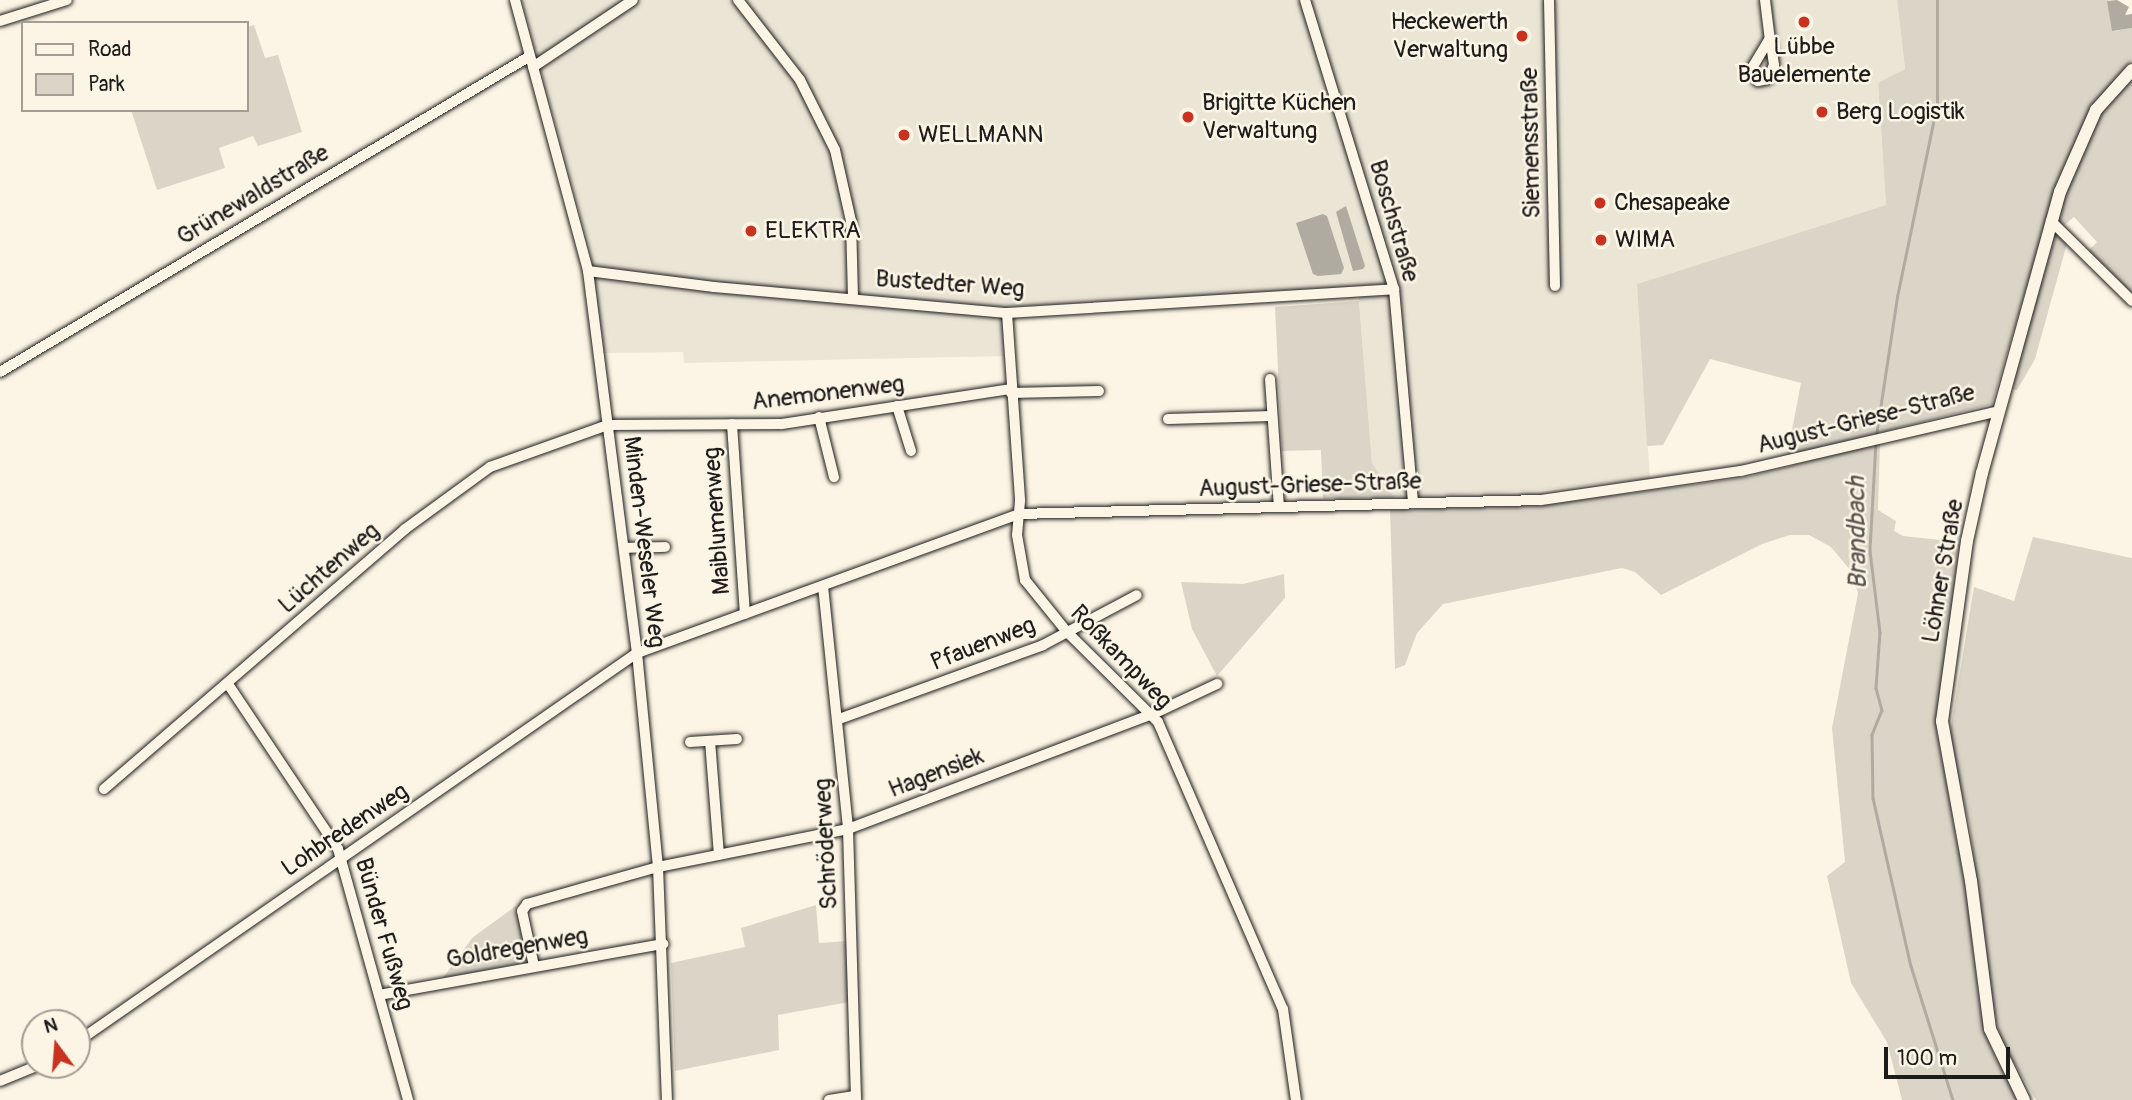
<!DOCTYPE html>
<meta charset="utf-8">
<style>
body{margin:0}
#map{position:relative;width:2132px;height:1100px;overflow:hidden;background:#fcf5e5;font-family:Pangolin,sans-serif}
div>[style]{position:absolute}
.built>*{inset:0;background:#ebe5d6}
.green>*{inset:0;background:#dbd5c8}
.water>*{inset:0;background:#b0aba1}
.stream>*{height:2.5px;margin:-1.25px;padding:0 1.25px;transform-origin:1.25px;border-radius:1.25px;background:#b0aba1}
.roads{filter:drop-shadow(0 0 2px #1c1c1c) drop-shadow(0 0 2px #1c1c1c)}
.minor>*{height:10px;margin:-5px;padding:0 5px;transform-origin:5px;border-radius:5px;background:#fcf5e5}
.major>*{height:12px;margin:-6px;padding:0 6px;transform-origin:6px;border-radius:6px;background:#fcf5e5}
.dots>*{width:19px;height:19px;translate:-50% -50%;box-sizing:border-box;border:4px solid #fcf5e5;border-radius:50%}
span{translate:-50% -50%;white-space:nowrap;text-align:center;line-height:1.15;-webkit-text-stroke:5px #fcf5e5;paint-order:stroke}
.poi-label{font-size:24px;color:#1c1c1c}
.right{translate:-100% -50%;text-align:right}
.left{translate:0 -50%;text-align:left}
.street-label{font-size:24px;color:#1c1c1c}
.water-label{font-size:26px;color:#575551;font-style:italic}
.legend{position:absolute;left:21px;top:21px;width:228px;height:91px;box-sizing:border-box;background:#fcf5e5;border:2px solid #a29e95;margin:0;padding:9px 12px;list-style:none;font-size:21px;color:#1c1c1c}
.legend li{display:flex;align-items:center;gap:14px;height:35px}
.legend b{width:35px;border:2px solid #a29e95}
.north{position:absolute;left:21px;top:1009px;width:70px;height:70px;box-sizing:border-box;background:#fcf5e5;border:2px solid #a29e95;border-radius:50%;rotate:344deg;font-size:19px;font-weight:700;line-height:28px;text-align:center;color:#1c1c1c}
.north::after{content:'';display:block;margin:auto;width:24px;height:32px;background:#c8321e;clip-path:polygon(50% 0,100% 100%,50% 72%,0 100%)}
.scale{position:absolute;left:1884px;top:1047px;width:126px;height:32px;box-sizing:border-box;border:4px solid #1c1c1c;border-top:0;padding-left:9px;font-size:21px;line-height:24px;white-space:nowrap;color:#1c1c1c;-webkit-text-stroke:5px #fcf5e5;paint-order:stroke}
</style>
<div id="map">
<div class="built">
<i style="clip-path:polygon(522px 0,1897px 0,1905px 69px,1878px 84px,1886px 205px,1637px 284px,1650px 479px,1539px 490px,1394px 497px,1372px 463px,1358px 288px,1018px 306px,1003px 323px,1004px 356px,684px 363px,683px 352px,604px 353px,591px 253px)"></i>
</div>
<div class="green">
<i style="clip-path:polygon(1897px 0,2108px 0,2114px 31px,2132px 28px,2132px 60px,2091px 107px,2059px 177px,1992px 404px,1787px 456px,1801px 383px,1710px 359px,1663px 445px,1647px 446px,1637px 284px,1886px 205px,1878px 83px,1905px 69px)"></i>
<i style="clip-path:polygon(254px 25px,265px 58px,278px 55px,302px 132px,258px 146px,253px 136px,219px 148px,225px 168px,157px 190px,131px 110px,247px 110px,247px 27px)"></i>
<i style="clip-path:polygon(2132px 78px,2132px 296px,2087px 252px,2097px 242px,2074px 217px,2063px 226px,2057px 220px,2084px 140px,2110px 99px)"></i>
<i style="clip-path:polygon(2054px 232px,2068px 240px,2035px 359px,2017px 390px,2012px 389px)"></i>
<i style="clip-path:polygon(1359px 301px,1372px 463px,1394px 497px,1323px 499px,1321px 450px,1282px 451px,1275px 307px)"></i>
<i style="clip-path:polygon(1880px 443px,1878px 510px,1896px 521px,1894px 531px,1903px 536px,1960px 542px,1937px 733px,1967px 896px,1980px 1009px,1990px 1046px,2018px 1100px,1902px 1100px,1887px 1042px,1851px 983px,1827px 876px,1845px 862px,1832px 728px,1858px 593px,1851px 571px,1831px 547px,1809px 535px,1790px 535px,1762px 544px,1661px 595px,1635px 572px,1622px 568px,1443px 604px,1417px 633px,1405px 665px,1395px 669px,1390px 510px,1539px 506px,1748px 477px)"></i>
<i style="clip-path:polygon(2033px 537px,2132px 558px,2132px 1100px,2036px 1100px,2003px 1044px,1993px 1009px,1970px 827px,1949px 738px,1974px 587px,2014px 601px)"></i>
<i style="clip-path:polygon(1284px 574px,1285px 598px,1217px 676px,1192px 629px,1181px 582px,1243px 584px)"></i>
<i style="clip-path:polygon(816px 905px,819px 943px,849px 941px,849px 1002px,778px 1015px,779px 1050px,675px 1071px,671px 963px,745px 947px,741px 928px)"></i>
<i style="clip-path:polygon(516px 906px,528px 962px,443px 978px,472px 938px)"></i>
</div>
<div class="water">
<i style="clip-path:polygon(2117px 0,2129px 7px,2125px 15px,2132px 14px,2132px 28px,2112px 31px,2107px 1px)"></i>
<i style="clip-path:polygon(1346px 206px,1365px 266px,1363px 269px,1353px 271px,1336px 212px)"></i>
<i style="clip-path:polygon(1323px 214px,1327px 216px,1344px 268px,1341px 274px,1318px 276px,1313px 274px,1296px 223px)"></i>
</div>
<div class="stream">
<i style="left:1876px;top:436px;width:141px;rotate:-81.4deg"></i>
<i style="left:1897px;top:297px;width:197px;rotate:-78.3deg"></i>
<i style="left:1937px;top:104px;width:104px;rotate:-90deg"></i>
<i style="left:1876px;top:442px;width:109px;rotate:93.2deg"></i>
<i style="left:1870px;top:551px;width:82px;rotate:83deg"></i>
<i style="left:1880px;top:632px;width:56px;rotate:94.1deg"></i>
<i style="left:1876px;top:688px;width:23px;rotate:75deg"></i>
<i style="left:1882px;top:710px;width:27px;rotate:112deg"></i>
<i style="left:1872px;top:735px;width:63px;rotate:89.1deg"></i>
<i style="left:1873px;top:798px;width:172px;rotate:77.3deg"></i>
<i style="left:1911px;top:966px;width:140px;rotate:72.6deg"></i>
</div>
<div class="roads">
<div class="minor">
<i style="left:515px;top:0;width:281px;rotate:74.9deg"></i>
<i style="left:588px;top:271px;width:385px;rotate:82.7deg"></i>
<i style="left:637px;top:653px;width:215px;rotate:84.4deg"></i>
<i style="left:658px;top:867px;width:233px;rotate:87.8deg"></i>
<i style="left:738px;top:0;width:101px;rotate:52.2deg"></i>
<i style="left:800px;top:80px;width:78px;rotate:63.4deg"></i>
<i style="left:835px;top:150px;width:73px;rotate:77.3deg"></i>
<i style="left:851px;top:221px;width:78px;rotate:88.5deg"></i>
<i style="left:1305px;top:0;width:302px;rotate:72.9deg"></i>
<i style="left:1394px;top:289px;width:215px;rotate:84.9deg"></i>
<i style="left:1549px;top:0;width:286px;rotate:88.8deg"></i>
<i style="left:1765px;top:0;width:38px;rotate:83deg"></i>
<i style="left:1770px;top:38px;width:37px;rotate:121deg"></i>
<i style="left:1751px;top:70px;width:13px;rotate:58deg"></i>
<i style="left:1758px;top:81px;width:10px;rotate:-11deg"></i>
<i style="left:1768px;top:79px;width:15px;rotate:-67deg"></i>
<i style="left:1774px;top:65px;width:27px;rotate:-98deg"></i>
<i style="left:0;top:21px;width:70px;rotate:-17.4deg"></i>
<i style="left:533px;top:67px;width:120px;rotate:-33.8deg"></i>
<i style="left:2051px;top:221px;width:114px;rotate:44.6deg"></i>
<i style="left:588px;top:271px;width:127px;rotate:7.2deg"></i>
<i style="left:714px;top:287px;width:294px;rotate:5.1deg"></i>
<i style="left:1007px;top:313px;width:388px;rotate:-3.5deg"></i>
<i style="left:1007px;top:313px;width:188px;rotate:86deg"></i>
<i style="left:1020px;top:501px;width:34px;rotate:95deg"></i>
<i style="left:1017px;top:535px;width:46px;rotate:79.9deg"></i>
<i style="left:1025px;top:580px;width:67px;rotate:51.1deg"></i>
<i style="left:1067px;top:632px;width:128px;rotate:44.7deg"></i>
<i style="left:1158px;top:722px;width:313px;rotate:66.5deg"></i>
<i style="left:1283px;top:1009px;width:92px;rotate:81.9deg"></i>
<i style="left:0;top:372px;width:617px;rotate:-30.8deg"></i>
<i style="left:1270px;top:379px;width:128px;rotate:86deg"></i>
<i style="left:1011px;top:393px;width:88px;rotate:-1.3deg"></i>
<i style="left:897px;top:406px;width:47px;rotate:72.7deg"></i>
<i style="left:819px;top:417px;width:62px;rotate:76deg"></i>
<i style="left:1168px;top:419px;width:104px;rotate:-1.7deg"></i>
<i style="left:732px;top:424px;width:190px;rotate:86.1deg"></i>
<i style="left:624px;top:548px;width:41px;rotate:-1.4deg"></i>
<i style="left:823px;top:586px;width:244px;rotate:84.1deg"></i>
<i style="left:848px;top:829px;width:271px;rotate:88.3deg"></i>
<i style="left:228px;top:684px;width:198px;rotate:56.3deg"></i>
<i style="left:338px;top:849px;width:261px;rotate:74.4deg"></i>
<i style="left:839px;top:719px;width:217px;rotate:-19.9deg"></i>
<i style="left:1043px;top:645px;width:106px;rotate:-28deg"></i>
<i style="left:710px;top:741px;width:114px;rotate:85.5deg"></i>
<i style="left:690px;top:742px;width:47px;rotate:-3.7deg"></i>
<i style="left:104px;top:789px;width:398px;rotate:-40.8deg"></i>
<i style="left:405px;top:529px;width:105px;rotate:-36.1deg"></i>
<i style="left:490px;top:467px;width:125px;rotate:-19.6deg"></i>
<i style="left:608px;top:425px;width:174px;rotate:-0.3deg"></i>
<i style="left:782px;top:424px;width:232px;rotate:-8.7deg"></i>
<i style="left:534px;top:966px;width:56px;rotate:-102.3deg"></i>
<i style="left:522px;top:911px;width:9px;rotate:-54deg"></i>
<i style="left:527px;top:904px;width:136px;rotate:-15.8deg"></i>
<i style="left:658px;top:867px;width:194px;rotate:-11.3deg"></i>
<i style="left:848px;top:829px;width:326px;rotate:-20.7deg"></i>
<i style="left:1153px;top:714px;width:71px;rotate:-25.1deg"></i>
<i style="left:379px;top:995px;width:289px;rotate:-10.2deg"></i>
<i style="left:77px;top:1042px;width:682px;rotate:-34.79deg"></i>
<i style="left:637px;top:653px;width:407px;rotate:-20deg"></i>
<i style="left:1019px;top:514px;width:522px;rotate:-1.54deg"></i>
<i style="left:1541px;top:500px;width:202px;rotate:-8.3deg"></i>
<i style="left:1741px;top:471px;width:264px;rotate:-13.1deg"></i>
<i style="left:0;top:1081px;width:42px;rotate:-22.3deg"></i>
<i style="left:829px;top:1100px;width:24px;rotate:-9deg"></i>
</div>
<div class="major">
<i style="left:2024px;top:1100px;width:79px;rotate:-115.6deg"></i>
<i style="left:1990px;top:1029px;width:149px;rotate:-97.3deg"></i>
<i style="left:1971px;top:881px;width:163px;rotate:-100.3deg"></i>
<i style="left:1942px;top:721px;width:182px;rotate:-82.1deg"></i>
<i style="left:1967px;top:541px;width:70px;rotate:-77.6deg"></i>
<i style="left:1982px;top:473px;width:292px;rotate:-74.5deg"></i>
<i style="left:2060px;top:192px;width:90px;rotate:-66.3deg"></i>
<i style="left:2096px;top:110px;width:54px;rotate:-48deg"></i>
</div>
</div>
<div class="dots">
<i style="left:1804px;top:22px;background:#c8321e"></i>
<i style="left:1522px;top:36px;background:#c8321e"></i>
<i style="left:1822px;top:112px;background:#c8321e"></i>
<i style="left:1188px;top:117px;background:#c8321e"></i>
<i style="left:904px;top:135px;background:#c8321e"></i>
<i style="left:1600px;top:203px;background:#c8321e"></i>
<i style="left:751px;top:231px;background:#c8321e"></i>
<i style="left:1601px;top:240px;background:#c8321e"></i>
</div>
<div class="poi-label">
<span class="right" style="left:1508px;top:36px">Heckewerth<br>Verwaltung</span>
<span style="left:1804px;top:61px">Lübbe<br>Bauelemente</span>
<span class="left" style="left:1202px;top:117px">Brigitte Küchen<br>Verwaltung</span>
<span class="left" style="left:1836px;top:112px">Berg Logistik</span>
<span class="left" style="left:918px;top:135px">WELLMANN</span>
<span class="left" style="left:1614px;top:203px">Chesapeake</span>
<span class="left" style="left:765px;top:231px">ELEKTRA</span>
<span class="left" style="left:1615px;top:240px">WIMA</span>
</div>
<div class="street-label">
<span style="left:1531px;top:143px;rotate:-91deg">Siemensstraße</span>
<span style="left:253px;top:195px;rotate:-31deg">Grünewaldstraße</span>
<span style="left:1394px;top:221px;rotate:74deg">Boschstraße</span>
<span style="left:950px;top:284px;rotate:4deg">Bustedter Weg</span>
<span style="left:828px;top:393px;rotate:-7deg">Anemonenweg</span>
<span style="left:1866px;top:419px;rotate:-14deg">August-Griese-Straße</span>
<span style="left:1310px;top:485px;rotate:-2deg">August-Griese-Straße</span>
<span style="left:717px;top:521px;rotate:-94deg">Maiblumenweg</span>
<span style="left:644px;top:542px;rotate:83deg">Minden-Weseler Weg</span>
<span style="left:329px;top:568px;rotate:-41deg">Lüchtenweg</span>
<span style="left:1943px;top:571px;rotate:-80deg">Löhner Straße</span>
<span style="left:983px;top:644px;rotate:-21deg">Pfauenweg</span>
<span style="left:1121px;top:657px;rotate:46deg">Roßkampweg</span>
<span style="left:936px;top:773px;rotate:-21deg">Hagensiek</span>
<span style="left:345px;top:830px;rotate:-34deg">Lohbredenweg</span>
<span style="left:826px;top:844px;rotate:-93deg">Schröderweg</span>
<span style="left:384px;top:934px;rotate:74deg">Bünder Fußweg</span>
<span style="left:517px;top:948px;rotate:-10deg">Goldregenweg</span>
</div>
<div class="water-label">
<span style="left:1858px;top:533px;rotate:-91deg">Brandbach</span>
</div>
<ul class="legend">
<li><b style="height:9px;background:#fcf5e5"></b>Road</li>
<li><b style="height:19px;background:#dbd5c8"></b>Park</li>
</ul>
<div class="north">N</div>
<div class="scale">100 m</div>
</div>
